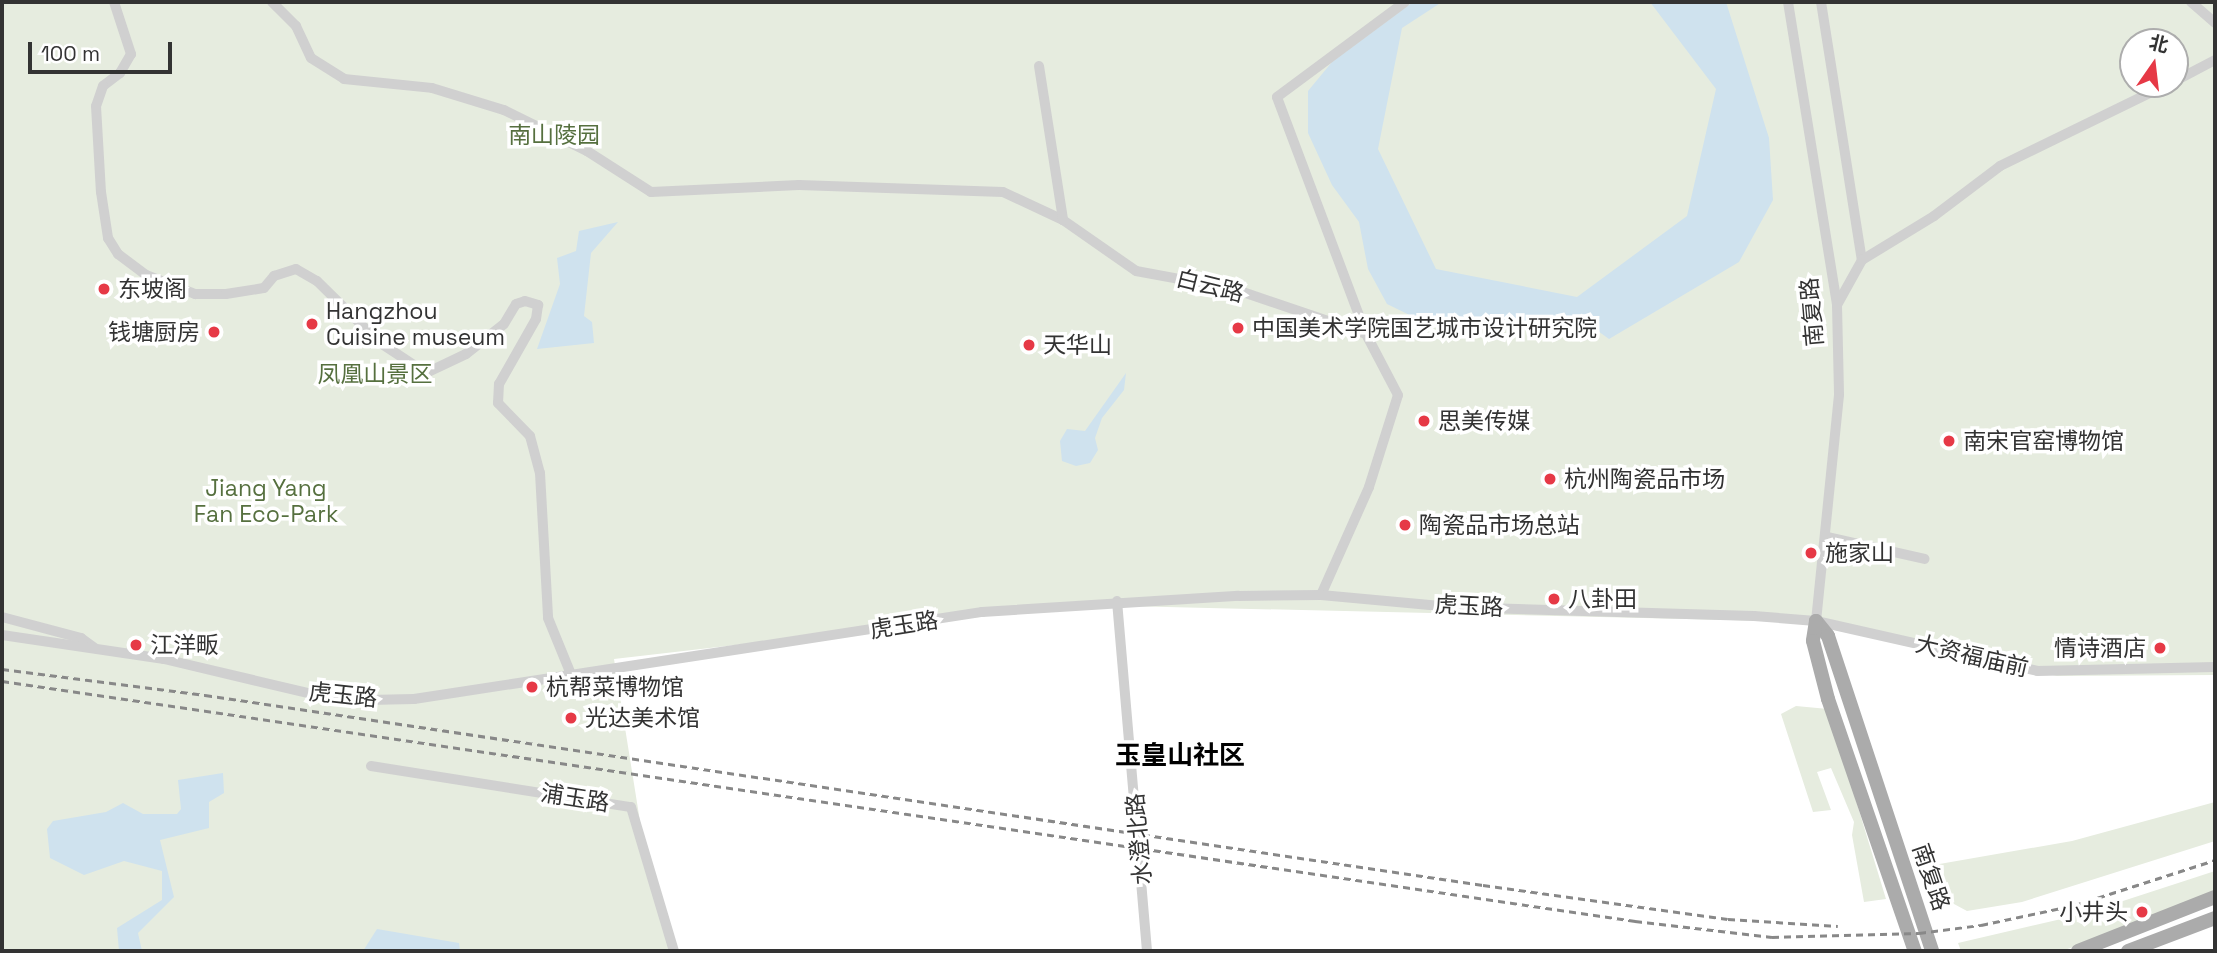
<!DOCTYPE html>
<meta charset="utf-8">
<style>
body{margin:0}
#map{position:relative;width:2217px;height:953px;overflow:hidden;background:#fff;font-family:"Space Grotesk","Noto Sans SC",sans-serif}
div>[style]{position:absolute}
.green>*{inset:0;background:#e6ecdf}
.water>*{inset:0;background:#cfe2ee}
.minor>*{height:10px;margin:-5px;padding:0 5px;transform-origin:5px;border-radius:5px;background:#d0d0d0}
.major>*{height:14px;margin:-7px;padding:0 7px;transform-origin:7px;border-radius:7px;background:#ababab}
.rail>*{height:2.5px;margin-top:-1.25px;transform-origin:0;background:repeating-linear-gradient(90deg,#888 0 7px,transparent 0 12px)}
.dots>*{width:19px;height:19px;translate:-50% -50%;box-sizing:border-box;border:4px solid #fff;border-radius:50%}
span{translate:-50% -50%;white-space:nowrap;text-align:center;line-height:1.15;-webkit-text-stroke:7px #fff;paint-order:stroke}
.park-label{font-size:23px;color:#56703f}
.street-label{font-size:23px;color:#333}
.poi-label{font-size:23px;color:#333}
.left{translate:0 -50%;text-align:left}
.right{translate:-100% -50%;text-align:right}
.quarter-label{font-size:26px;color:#000;font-weight:700}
.frame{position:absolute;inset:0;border:4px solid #333;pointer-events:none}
.north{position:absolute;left:2119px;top:28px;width:70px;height:70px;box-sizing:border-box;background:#fff;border:2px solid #adadad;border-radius:50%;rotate:14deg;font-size:19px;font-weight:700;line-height:28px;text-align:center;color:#333}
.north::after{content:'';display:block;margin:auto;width:24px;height:32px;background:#e63946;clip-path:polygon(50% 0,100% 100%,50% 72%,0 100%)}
.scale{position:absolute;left:28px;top:42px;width:144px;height:32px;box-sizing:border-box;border:4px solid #333;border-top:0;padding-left:9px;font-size:21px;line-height:24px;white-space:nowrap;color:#333;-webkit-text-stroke:5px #fff;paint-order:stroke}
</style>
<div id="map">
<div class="green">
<i style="clip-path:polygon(evenodd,2px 2px,2215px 2px,2215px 675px,2057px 676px,1841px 629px,1773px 621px,1082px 605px,614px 659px,643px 840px,674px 951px,2px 951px,2px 2px,2133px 42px,2175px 42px,2175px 84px,2133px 84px,2133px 42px)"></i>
<i style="clip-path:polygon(1796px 706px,1828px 709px,1886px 899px,1864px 902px,1852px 835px,1854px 822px,1831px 768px,1817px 772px,1831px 810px,1813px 812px,1781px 714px)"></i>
<i style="clip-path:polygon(2215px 802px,2215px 841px,2022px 902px,1967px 911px,1941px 897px,1928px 866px,2072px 841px)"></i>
<i style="clip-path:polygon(2215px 871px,2215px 903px,2061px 951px,1961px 951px,1958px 943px,2083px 914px)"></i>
</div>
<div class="water">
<i style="clip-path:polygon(1413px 2px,1442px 2px,1402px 28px,1378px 149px,1436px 269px,1577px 297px,1687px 216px,1716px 89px,1650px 2px,1726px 2px,1769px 138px,1773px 200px,1739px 262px,1609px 339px,1577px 316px,1495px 325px,1457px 317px,1428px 324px,1387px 304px,1368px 269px,1359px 222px,1332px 185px,1308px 133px,1308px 91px,1332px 62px)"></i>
<i style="clip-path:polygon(618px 222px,591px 253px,584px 316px,592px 322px,594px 343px,537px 349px,560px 284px,557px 258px,576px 251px,579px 231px)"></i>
<i style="clip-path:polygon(1126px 373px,1124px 390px,1102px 418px,1095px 438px,1098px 450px,1090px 463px,1076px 466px,1062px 461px,1060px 441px,1067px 429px,1085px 431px)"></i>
<i style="clip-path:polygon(223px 773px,224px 793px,209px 802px,209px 828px,160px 840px,174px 897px,138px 933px,142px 951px,119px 951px,117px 928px,162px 900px,162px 871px,124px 861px,84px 875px,50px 858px,47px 829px,53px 821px,106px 812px,123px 803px,143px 814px,177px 814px,181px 809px,178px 780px)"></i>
<i style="clip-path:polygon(377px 929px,459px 943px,460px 951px,363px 951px)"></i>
</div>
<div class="minor">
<i style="left:114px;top:2px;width:55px;rotate:71.9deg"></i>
<i style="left:131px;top:54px;width:22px;rotate:120deg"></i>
<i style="left:120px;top:73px;width:21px;rotate:143deg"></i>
<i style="left:103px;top:86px;width:21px;rotate:109deg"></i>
<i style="left:96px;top:106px;width:86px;rotate:86.7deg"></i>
<i style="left:101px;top:192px;width:47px;rotate:81.3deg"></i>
<i style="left:108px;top:238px;width:19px;rotate:58deg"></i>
<i style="left:118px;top:254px;width:35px;rotate:37deg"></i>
<i style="left:146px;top:275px;width:53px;rotate:21.2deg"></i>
<i style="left:195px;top:294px;width:31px"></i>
<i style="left:226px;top:294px;width:38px;rotate:-9deg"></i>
<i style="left:264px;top:288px;width:16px;rotate:-50deg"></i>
<i style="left:274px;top:276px;width:23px;rotate:-18deg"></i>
<i style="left:296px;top:269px;width:24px;rotate:30deg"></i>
<i style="left:317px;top:281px;width:87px;rotate:44.5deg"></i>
<i style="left:379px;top:342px;width:56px;rotate:33.4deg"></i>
<i style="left:426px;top:373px;width:44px;rotate:-25.4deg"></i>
<i style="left:466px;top:354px;width:48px;rotate:-38.3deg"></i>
<i style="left:504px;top:324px;width:23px;rotate:-59deg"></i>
<i style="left:516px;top:304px;width:9px;rotate:-18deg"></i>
<i style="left:525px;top:301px;width:14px;rotate:17deg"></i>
<i style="left:538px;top:305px;width:14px;rotate:98deg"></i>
<i style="left:536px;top:319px;width:75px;rotate:119.6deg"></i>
<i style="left:499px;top:384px;width:19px;rotate:93deg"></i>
<i style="left:498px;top:403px;width:46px;rotate:45.9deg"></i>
<i style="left:530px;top:436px;width:38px;rotate:75deg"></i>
<i style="left:540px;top:473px;width:145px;rotate:86.8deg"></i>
<i style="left:548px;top:618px;width:58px;rotate:67.8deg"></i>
<i style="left:272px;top:2px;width:34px;rotate:45deg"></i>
<i style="left:296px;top:26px;width:35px;rotate:65deg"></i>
<i style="left:311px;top:58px;width:39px;rotate:32deg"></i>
<i style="left:344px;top:79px;width:88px;rotate:5.8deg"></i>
<i style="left:432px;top:88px;width:75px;rotate:17deg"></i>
<i style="left:504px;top:110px;width:93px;rotate:26.3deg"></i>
<i style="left:587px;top:151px;width:76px;rotate:32.6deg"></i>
<i style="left:651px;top:192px;width:148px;rotate:-2.7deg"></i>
<i style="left:799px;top:185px;width:204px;rotate:2deg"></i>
<i style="left:1003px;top:192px;width:66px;rotate:25deg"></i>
<i style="left:1063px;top:220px;width:89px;rotate:34.9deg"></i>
<i style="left:1136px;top:271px;width:100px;rotate:10.4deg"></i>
<i style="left:1234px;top:289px;width:139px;rotate:18.8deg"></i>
<i style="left:1788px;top:2px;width:307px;rotate:80.8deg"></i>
<i style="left:1837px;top:305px;width:90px;rotate:88.7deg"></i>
<i style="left:1839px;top:395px;width:227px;rotate:95.8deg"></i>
<i style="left:1821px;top:2px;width:261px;rotate:81deg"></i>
<i style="left:2191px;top:2px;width:32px;rotate:41deg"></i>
<i style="left:1039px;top:66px;width:156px;rotate:81.1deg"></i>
<i style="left:2175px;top:81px;width:45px;rotate:-27.7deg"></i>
<i style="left:1837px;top:305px;width:51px;rotate:-60.9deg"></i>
<i style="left:1862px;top:260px;width:84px;rotate:-31.4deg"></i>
<i style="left:1934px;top:216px;width:83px;rotate:-37.1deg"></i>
<i style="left:2000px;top:166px;width:187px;rotate:-26deg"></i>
<i style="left:1827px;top:537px;width:100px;rotate:12.7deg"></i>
<i style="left:1321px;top:595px;width:118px;rotate:-66deg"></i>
<i style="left:1369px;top:487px;width:96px;rotate:-72.5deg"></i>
<i style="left:1398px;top:395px;width:69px;rotate:-117.7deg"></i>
<i style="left:1366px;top:334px;width:253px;rotate:-110.6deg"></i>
<i style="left:1277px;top:97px;width:159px;rotate:-36.6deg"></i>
<i style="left:1117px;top:601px;width:351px;rotate:85.1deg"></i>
<i style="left:2px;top:617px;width:82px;rotate:14.9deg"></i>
<i style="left:81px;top:638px;width:17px;rotate:36deg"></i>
<i style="left:2px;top:635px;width:164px;rotate:8.4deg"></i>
<i style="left:164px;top:659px;width:156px;rotate:13.3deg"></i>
<i style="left:316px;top:695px;width:52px;rotate:5.5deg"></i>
<i style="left:368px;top:700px;width:46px;rotate:-1.2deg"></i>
<i style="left:414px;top:699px;width:575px;rotate:-8.71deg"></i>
<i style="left:982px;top:612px;width:257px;rotate:-3.6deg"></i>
<i style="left:1239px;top:596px;width:82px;rotate:-0.7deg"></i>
<i style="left:1321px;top:595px;width:131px;rotate:5.3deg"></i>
<i style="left:1451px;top:607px;width:303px;rotate:1.7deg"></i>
<i style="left:1754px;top:616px;width:62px;rotate:4.6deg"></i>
<i style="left:1816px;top:621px;width:227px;rotate:12.7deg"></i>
<i style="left:2037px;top:671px;width:178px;rotate:-1.3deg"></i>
<i style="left:371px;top:766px;width:263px;rotate:9deg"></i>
<i style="left:631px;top:807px;width:150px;rotate:73.4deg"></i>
</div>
<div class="major">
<i style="left:1816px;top:621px;width:19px;rotate:51deg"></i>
<i style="left:1828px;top:636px;width:332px;rotate:71.7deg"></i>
<i style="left:1816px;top:621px;width:20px;rotate:99deg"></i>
<i style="left:1813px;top:641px;width:60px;rotate:75.5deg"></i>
<i style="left:1828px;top:699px;width:267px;rotate:71deg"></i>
<i style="left:2078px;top:951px;width:147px;rotate:-21.5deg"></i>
<i style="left:2128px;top:951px;width:93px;rotate:-20.8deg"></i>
</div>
<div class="rail">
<i style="left:2px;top:669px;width:205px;rotate:7.3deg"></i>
<i style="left:205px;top:695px;width:1292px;rotate:8.46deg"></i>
<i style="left:1483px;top:885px;width:247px;rotate:7.9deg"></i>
<i style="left:1728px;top:919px;width:110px;rotate:3.6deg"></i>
<i style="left:2px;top:681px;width:1651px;rotate:8.36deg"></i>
<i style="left:1635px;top:921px;width:138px;rotate:6.7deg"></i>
<i style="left:1772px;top:937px;width:147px;rotate:-1.6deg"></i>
<i style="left:1919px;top:933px;width:63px;rotate:-7.4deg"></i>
<i style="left:1981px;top:925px;width:96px;rotate:-12deg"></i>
<i style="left:2075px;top:905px;width:147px;rotate:-17.8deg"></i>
</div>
<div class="dots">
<i style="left:104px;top:289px;background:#e63946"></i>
<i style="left:312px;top:324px;background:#e63946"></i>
<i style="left:1238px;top:328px;background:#e63946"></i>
<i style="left:214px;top:332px;background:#e63946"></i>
<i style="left:1029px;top:345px;background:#e63946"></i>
<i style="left:1424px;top:421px;background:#e63946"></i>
<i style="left:1949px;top:441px;background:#e63946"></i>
<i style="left:1550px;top:479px;background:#e63946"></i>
<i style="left:1405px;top:525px;background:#e63946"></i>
<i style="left:1811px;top:553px;background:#e63946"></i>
<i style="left:1554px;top:599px;background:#e63946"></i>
<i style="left:136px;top:645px;background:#e63946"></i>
<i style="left:2160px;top:648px;background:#e63946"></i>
<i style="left:532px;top:687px;background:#e63946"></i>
<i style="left:571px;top:718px;background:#e63946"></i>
<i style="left:2142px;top:912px;background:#e63946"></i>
</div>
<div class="park-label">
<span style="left:554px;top:135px">南山陵园</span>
<span style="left:375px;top:374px">凤凰山景区</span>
<span style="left:266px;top:501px">Jiang Yang<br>Fan Eco-Park</span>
</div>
<div class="street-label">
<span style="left:1210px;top:286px;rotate:14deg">白云路</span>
<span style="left:1812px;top:312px;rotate:-95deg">南复路</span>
<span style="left:1469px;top:606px;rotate:3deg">虎玉路</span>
<span style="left:904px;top:625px;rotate:-9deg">虎玉路</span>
<span style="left:1972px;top:656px;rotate:13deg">大资福庙前</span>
<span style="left:343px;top:695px;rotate:6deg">虎玉路</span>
<span style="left:575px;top:798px;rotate:9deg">浦玉路</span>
<span style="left:1139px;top:839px;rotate:-95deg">水澄北路</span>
<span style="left:1931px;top:877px;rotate:71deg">南复路</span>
</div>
<div class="poi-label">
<span class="left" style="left:118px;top:289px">东坡阁</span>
<span class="left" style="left:326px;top:324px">Hangzhou<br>Cuisine museum</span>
<span class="left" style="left:1252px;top:328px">中国美术学院国艺城市设计研究院</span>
<span class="right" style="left:200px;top:332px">钱塘厨房</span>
<span class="left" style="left:1043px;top:345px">天华山</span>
<span class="left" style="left:1438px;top:421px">思美传媒</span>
<span class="left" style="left:1963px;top:441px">南宋官窑博物馆</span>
<span class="left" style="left:1564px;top:479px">杭州陶瓷品市场</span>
<span class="left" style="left:1419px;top:525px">陶瓷品市场总站</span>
<span class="left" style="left:1825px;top:553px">施家山</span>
<span class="left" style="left:1568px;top:599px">八卦田</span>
<span class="left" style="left:150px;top:645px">江洋畈</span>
<span class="right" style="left:2146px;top:648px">情诗酒店</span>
<span class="left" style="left:546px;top:687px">杭帮菜博物馆</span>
<span class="left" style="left:585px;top:718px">光达美术馆</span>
<span class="right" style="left:2128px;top:912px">小井头</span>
</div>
<div class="quarter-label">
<span style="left:1180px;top:756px">玉皇山社区</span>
</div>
<div class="frame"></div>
<div class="north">北</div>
<div class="scale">100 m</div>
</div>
